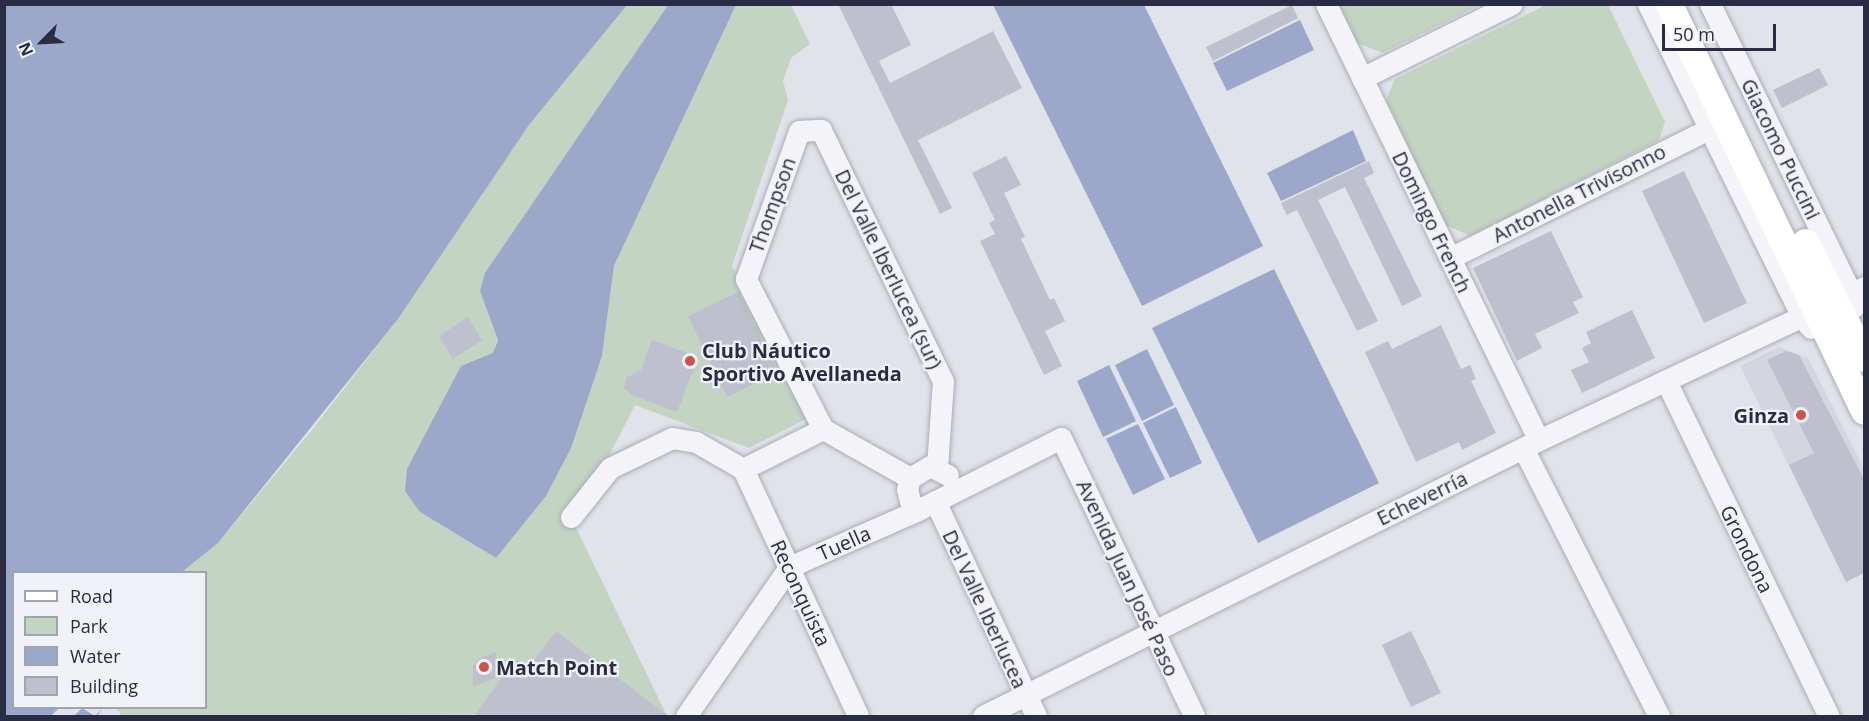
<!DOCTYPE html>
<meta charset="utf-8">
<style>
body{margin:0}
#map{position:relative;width:1869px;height:721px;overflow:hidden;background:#e1e3ea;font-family:"Open Sans",sans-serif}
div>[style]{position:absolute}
.built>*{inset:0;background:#d3d5df}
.green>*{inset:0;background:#c3d4c2}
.water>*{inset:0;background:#9ca8ca}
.pier>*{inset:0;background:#e1e3ea}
.building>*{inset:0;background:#bec0cd}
.roads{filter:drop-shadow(0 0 2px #aaacb8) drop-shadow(0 0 2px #aaacb8)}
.minor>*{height:21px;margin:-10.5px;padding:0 10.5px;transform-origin:10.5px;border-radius:10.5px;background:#f4f4f8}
.major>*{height:27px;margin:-13.5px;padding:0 13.5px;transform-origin:13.5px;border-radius:13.5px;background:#fff}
.dots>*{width:16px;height:16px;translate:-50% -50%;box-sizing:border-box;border:3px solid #f1f2f7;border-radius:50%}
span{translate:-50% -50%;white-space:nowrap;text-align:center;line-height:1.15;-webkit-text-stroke:4.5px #f1f2f7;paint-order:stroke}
.street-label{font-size:20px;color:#292c42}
.poi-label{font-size:20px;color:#292c42;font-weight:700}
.left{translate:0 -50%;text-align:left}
.right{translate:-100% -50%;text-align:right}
.frame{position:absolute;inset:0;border:6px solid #292c42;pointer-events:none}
.legend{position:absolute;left:12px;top:571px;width:195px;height:138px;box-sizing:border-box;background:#f1f2f7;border:2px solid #a1a3af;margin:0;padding:8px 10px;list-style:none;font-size:18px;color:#292c42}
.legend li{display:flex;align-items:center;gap:12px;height:30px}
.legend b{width:30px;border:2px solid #a1a3af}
.north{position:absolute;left:12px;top:12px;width:60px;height:60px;-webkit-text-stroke:4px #f1f2f7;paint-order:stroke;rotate:246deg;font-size:16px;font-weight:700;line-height:24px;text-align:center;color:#292c42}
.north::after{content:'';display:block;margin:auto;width:21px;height:27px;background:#292c42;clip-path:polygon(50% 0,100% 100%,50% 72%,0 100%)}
.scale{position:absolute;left:1662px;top:24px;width:114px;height:27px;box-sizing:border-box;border:3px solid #292c42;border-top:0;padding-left:8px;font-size:18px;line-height:21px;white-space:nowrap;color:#292c42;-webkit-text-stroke:4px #f1f2f7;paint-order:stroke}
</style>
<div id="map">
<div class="built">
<i style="clip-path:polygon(1779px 347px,1808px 358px,1864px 469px,1864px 573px,1846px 582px,1740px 366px)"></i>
</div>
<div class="green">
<i style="clip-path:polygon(627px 5px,668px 5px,541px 193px,493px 354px,461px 366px,420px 512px,496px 558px,602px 356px,614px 266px,736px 5px,791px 5px,810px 44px,791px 58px,783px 81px,788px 100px,732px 266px,808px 418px,749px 448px,635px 405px,604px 466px,569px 513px,666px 714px,122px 716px,116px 708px,206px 708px,206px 572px,182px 572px,218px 543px,311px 431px,398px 319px,529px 125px)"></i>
<i style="clip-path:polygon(1339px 5px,1480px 5px,1383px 53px,1357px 43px)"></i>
<i style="clip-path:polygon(1546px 5px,1608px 5px,1665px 122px,1659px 140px,1471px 236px,1445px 225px,1386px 100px,1395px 79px)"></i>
</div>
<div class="water">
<i style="clip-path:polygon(4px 5px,627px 5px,529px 125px,398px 319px,218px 543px,182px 572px,14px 572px,14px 708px,103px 708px,97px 716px,5px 716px)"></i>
<i style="clip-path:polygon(668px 5px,736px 5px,614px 266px,602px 356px,571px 448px,546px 496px,496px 558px,420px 512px,405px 491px,407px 469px,461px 366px,493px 353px,498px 340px,480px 291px,485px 273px)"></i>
<i style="clip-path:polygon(993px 5px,1144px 5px,1263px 246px,1142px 306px)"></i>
<i style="clip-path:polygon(1300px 20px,1314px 50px,1227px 91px,1213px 63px)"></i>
<i style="clip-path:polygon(1353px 130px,1366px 161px,1281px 201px,1267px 173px)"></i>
<i style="clip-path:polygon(1274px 269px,1379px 483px,1258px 543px,1152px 328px)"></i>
<i style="clip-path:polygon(1147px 349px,1174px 405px,1142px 421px,1115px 365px)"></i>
<i style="clip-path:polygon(1109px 365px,1136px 421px,1103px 437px,1077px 381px)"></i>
<i style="clip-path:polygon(1176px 407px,1202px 463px,1170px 478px,1143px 423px)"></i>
<i style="clip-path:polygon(1138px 424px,1165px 479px,1133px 495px,1106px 439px)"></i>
</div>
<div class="pier">
<i style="clip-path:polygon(59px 708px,101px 708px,102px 709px,95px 716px,82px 708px,74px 716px,51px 716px)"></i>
</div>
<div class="building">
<i style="clip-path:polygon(838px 4px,891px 4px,911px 45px,879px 61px,890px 83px,993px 31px,1022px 88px,918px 140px,952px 208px,940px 214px)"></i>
<i style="clip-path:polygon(1292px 5px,1298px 18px,1213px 61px,1206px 47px)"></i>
<i style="clip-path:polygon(1819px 68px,1828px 85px,1782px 108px,1773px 90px)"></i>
<i style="clip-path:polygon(1006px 156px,1021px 185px,1004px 193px,1025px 237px,1021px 239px,1050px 300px,1054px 298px,1065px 321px,1045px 331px,1062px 366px,1044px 375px,980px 241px,995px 234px,989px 223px,995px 220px,972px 173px)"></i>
<i style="clip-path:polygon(1369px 161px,1374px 173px,1364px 178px,1422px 296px,1402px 306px,1345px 187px,1318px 200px,1378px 321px,1357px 331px,1297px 210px,1287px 215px,1281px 203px)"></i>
<i style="clip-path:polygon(1684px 171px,1747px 303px,1704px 323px,1642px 191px)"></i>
<i style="clip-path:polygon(1551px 231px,1583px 297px,1573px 302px,1579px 313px,1535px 334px,1542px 348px,1517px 361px,1473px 268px)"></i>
<i style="clip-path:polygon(738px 292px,778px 373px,727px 397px,688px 316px)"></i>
<i style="clip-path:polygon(1632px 310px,1655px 358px,1582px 393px,1571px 370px,1589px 362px,1582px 348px,1591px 343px,1586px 332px)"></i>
<i style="clip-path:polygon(468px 317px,482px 340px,453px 359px,439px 336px)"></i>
<i style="clip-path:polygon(1441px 325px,1461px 369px,1470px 365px,1476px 379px,1471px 381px,1496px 433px,1462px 450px,1459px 442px,1416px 462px,1365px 352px,1388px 341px,1392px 349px)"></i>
<i style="clip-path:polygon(652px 340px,698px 357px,677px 412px,632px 395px,624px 388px,626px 378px,641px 370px)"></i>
<i style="clip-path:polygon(1786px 351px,1799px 355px,1864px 479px,1864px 573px,1846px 582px,1789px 465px,1814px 453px,1767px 360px)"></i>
<i style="clip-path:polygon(556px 631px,670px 717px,474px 717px,515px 658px,528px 668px)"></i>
<i style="clip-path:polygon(1411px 631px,1441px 693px,1411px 707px,1382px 645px)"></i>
<i style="clip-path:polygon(496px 652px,499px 677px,473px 686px,473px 667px,478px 659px)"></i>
</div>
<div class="roads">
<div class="minor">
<i style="left:1326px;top:4px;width:485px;rotate:64deg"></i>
<i style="left:1648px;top:4px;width:349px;rotate:63.8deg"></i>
<i style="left:1802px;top:317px;width:14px;rotate:51deg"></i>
<i style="left:1710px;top:4px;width:322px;rotate:64deg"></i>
<i style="left:1851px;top:293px;width:14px;rotate:78deg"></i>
<i style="left:1362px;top:78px;width:167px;rotate:-26.3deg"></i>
<i style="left:1450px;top:258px;width:289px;rotate:-26.5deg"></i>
<i style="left:1666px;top:381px;width:373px;rotate:64.1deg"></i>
<i style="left:1523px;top:448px;width:301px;rotate:63.1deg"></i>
<i style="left:743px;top:469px;width:272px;rotate:65deg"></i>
<i style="left:743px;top:469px;width:89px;rotate:-26.6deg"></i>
<i style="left:910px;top:478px;width:100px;rotate:-150.6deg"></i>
<i style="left:823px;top:429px;width:169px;rotate:-117.2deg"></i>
<i style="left:746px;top:279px;width:157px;rotate:-70.3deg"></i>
<i style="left:799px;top:131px;width:22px;rotate:-3deg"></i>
<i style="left:821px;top:130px;width:279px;rotate:64.1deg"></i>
<i style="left:943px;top:381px;width:86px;rotate:94deg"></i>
<i style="left:935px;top:501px;width:238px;rotate:64.8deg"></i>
<i style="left:918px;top:510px;width:12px;rotate:-132deg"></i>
<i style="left:910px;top:501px;width:12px;rotate:-104deg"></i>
<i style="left:907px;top:489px;width:11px;rotate:-75deg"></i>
<i style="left:910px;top:478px;width:23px;rotate:-31deg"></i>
<i style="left:930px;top:466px;width:20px;rotate:27deg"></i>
<i style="left:571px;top:517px;width:63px;rotate:-51.5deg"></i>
<i style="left:610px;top:468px;width:69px;rotate:-25.8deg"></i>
<i style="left:672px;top:438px;width:24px;rotate:9deg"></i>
<i style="left:696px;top:442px;width:54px;rotate:29.9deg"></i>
<i style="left:686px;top:716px;width:181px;rotate:-55.3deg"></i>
<i style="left:789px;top:567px;width:141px;rotate:-23.8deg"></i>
<i style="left:918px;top:510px;width:160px;rotate:-26.7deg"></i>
<i style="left:1061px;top:438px;width:308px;rotate:64.4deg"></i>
<i style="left:983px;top:716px;width:621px;rotate:-26.4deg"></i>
<i style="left:1539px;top:440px;width:359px;rotate:-25.2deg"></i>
</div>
<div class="major">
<i style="left:1669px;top:4px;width:451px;rotate:64.4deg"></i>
<i style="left:1805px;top:242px;width:130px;rotate:63deg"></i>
</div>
</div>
<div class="dots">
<i style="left:690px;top:361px;background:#cf5246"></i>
<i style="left:1801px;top:415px;background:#cf5246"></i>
<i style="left:484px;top:667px;background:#cf5246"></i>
</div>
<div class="street-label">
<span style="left:1781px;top:149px;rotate:64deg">Giacomo Puccini</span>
<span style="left:1579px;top:193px;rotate:-27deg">Antonella Trivisonno</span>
<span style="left:772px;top:205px;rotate:-70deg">Thompson</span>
<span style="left:1432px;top:222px;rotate:64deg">Domingo French</span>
<span style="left:889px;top:269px;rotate:64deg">Del Valle Iberlucea (sur)</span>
<span style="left:1422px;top:498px;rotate:-26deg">Echeverría</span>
<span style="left:844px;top:543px;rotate:-24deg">Tuella</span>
<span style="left:1747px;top:549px;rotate:64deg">Grondona</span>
<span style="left:1128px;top:578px;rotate:65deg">Avenida Juan José Paso</span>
<span style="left:801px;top:593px;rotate:65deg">Reconquista</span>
<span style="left:985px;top:609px;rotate:65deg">Del Valle Iberlucea</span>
</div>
<div class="poi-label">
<span class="left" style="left:702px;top:362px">Club Náutico<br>Sportivo Avellaneda</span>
<span class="right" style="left:1789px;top:415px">Ginza</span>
<span class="left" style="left:496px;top:667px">Match Point</span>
</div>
<div class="frame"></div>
<ul class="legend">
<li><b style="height:8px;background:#fff"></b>Road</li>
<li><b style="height:16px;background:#c3d4c2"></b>Park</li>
<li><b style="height:16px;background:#9ca8ca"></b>Water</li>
<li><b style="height:16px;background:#bec0cd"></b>Building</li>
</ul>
<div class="north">N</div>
<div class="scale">50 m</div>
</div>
